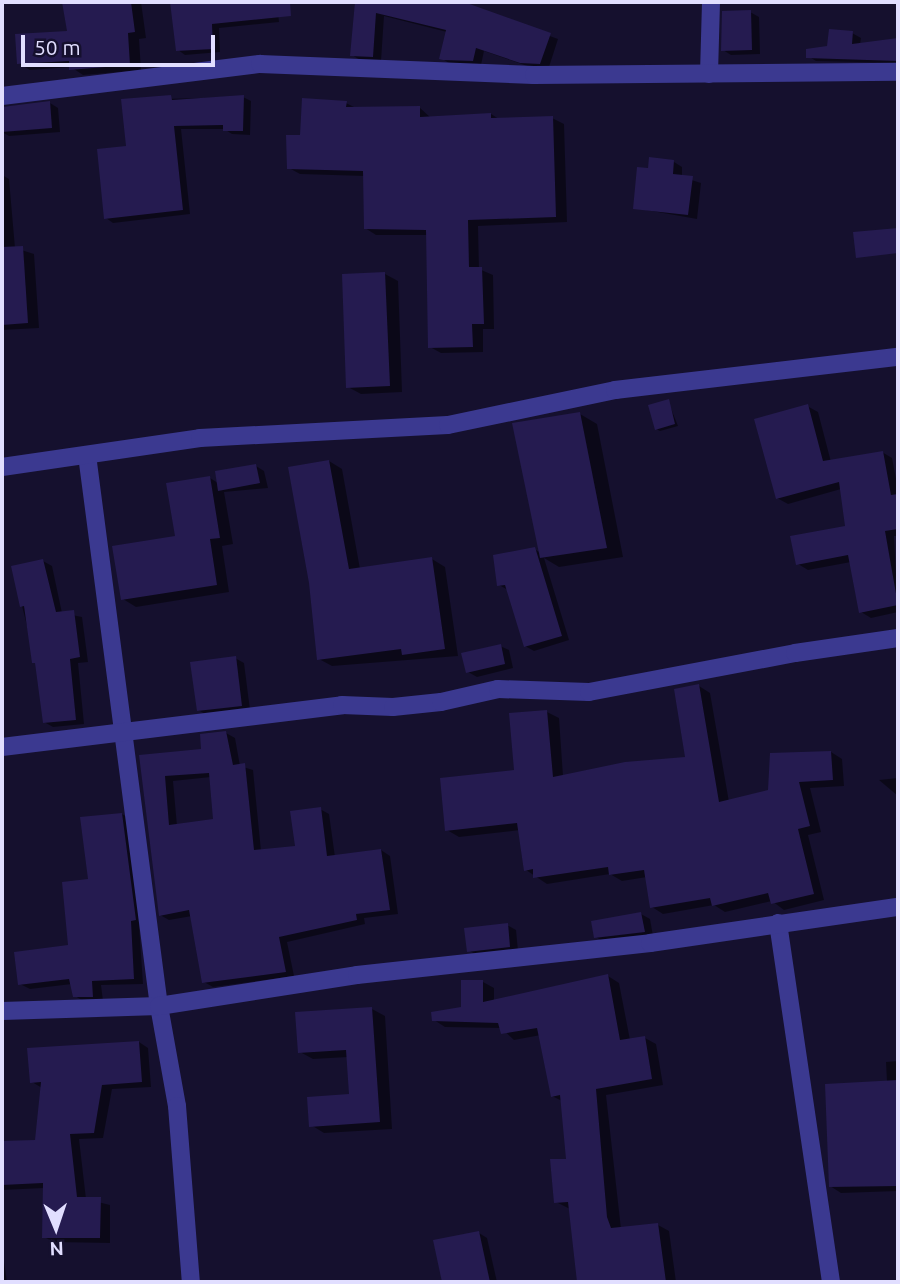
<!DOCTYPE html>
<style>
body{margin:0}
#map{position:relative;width:900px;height:1284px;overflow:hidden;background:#15102e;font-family:Ubuntu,sans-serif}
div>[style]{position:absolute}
.shadow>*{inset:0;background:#0007}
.building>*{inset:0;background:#251b50}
.minor>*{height:18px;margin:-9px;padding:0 9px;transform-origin:9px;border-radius:9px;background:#3b3990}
span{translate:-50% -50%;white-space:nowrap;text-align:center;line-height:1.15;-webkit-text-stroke:6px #15102e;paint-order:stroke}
.frame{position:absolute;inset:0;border:4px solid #e1deff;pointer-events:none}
.north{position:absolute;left:21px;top:1193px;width:70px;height:70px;-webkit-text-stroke:5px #15102e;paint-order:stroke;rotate:178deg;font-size:19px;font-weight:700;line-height:28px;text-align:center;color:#e1deff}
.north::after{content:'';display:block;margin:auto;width:24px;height:32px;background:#e1deff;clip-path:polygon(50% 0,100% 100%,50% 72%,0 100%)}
.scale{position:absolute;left:21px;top:35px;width:194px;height:32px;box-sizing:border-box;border:4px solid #e1deff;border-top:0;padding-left:9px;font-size:21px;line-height:24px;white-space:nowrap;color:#e1deff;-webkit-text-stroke:5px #15102e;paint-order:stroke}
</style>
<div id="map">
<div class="shadow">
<i style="clip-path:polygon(64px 2px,141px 2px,146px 38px,139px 39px,141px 70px,83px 75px,71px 67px,30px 70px,18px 63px,69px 32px)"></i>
<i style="clip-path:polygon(172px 2px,277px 2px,279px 22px,219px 28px,220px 52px,185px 55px,178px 50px)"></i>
<i style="clip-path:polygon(356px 2px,457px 2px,558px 39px,549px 67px,530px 67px,484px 51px,481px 65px,449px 63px,441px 58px,447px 32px,384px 16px,381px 61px,360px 60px,352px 55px)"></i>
<i style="clip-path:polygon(750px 12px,759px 17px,760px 54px,731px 55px,723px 50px)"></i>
<i style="clip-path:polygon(852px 33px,861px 38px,860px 44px,898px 40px,898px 63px,816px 61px,808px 56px)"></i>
<i style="clip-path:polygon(243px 97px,251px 101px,250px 135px,232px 134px,224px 129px,181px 129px,190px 214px,113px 223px,106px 218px,141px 159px,123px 100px)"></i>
<i style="clip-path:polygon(50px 103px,58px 108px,60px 132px,9px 136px,2px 132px,2px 107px)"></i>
<i style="clip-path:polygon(346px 103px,356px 108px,419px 107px,431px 118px,491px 114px,499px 119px,552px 118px,564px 124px,567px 222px,478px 226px,479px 269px,493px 275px,494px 329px,483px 329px,483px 352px,441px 353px,430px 347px,428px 235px,376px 235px,365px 228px,365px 176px,300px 174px,289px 168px,301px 136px)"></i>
<i style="clip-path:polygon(651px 159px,674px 162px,682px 167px,682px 177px,701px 183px,697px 219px,635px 208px)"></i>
<i style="clip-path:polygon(2px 175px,9px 179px,15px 248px,34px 254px,39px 328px,2px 330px)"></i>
<i style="clip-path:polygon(385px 274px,398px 281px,402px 392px,361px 394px,348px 387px)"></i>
<i style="clip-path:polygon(668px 401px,678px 426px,660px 431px,656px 429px)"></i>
<i style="clip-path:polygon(807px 406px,818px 412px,831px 462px,882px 452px,892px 458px,898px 489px,898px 536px,894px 536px,898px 612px,871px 618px,861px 612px,851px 562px,808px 570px,798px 564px,847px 527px,841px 489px,788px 504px,777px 498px)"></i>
<i style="clip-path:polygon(580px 414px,597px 424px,623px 557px,559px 567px,544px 558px,569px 640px,534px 651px,525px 646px,508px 590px,499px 585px,534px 549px,541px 553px)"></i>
<i style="clip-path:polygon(329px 461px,342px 469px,360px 569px,432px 559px,445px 567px,458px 656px,332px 666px,319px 659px)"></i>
<i style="clip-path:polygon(256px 466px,264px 471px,268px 488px,224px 492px,233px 544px,222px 546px,229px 592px,136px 607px,123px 599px,177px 538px,210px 478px,218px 483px)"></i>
<i style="clip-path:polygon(43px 561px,52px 566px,62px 613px,82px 617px,88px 662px,78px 663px,84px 724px,53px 727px,44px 722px,37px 665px,22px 606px)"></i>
<i style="clip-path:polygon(500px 646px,509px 650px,513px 668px,477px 677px,468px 672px)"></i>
<i style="clip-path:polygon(235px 658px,244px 663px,250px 710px,207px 715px,198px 710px)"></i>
<i style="clip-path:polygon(699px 686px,710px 693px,729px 802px,770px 791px,831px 752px,842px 759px,844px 786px,810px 788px,821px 832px,808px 835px,824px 900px,784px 910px,772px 901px,725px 912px,714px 905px,663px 914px,652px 907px,647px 877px,622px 881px,610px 874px,547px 884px,526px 870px,520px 830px,459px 837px,447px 830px,516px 772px,547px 712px,559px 718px,563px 776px,687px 759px)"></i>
<i style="clip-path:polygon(evenodd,226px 733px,235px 738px,240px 766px,253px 770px,261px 851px,297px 847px,320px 809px,329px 814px,335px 857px,381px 850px,390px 856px,398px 914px,364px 918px,365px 924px,287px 942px,294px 976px,213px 987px,204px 982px,192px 916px,169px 920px,160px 915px,141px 756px,203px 750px,226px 733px,211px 777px,215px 821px,177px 826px,173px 781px,211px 777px)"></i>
<i style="clip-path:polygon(898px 778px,898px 796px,879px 780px)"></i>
<i style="clip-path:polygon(122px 814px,132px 820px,143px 984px,101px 985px,103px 1001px,85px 1002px,75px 996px,72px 984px,30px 989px,20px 984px,70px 946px,90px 881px)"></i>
<i style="clip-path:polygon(641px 914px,650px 919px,653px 936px,604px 942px,596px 937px)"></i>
<i style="clip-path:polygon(507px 925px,516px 930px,518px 951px,477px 955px,468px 950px)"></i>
<i style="clip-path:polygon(608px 976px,619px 983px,630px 1040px,645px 1038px,656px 1044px,663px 1085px,606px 1095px,621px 1229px,658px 1225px,669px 1231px,676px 1282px,579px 1282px,570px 1209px,556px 1202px,567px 1161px,562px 1101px,552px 1096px,541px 1035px,514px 1040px,501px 1028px,445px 1027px,434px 1020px,463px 1008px,483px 982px,494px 988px,494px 1002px)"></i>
<i style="clip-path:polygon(372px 1009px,385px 1016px,392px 1129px,324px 1133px,311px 1125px,351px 1096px,348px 1057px,313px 1059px,300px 1052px)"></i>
<i style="clip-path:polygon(139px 1042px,148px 1048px,151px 1087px,112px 1089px,103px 1138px,79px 1139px,86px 1199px,110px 1205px,110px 1243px,54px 1242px,44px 1237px,44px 1188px,2px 1190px,2px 1119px,4px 1143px,37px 1142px,42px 1088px,32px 1082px)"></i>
<i style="clip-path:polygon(898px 1061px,898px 1191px,841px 1193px,830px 1186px,887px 1082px,886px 1062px)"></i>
<i style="clip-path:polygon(479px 1233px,487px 1238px,497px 1282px,444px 1282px,435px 1242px)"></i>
<i style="clip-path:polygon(2px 1248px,7px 1282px,2px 1282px)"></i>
</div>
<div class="building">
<i style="clip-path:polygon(62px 2px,131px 2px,135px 32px,128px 33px,130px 65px,69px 70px,69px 61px,17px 64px,15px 34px,67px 31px)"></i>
<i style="clip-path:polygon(170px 2px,290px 2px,291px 16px,212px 24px,213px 49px,176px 51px)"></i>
<i style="clip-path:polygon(355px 2px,464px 2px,551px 33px,540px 64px,520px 63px,476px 48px,473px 61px,443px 60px,439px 59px,446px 30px,376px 13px,373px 57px,350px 56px)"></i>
<i style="clip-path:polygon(751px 10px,752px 50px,721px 51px,722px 11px)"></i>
<i style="clip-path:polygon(829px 29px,853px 31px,852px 44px,898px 38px,898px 61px,806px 58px,806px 49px,827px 46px)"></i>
<i style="clip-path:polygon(171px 95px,172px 100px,244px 95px,243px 131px,223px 131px,223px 125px,174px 126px,183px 210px,104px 219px,97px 149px,126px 146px,121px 99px)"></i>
<i style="clip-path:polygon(302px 98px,347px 101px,346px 107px,420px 106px,420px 117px,491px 113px,491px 118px,553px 116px,556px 217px,468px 220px,469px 267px,482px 267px,484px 324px,472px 324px,473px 347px,428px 348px,426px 230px,364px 229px,363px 171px,287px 169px,286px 135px,300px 135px)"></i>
<i style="clip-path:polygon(50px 101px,52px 128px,2px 132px,2px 107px)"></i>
<i style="clip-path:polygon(649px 157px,674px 160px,673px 174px,693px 176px,688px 215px,633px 209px,637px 167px,648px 168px)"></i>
<i style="clip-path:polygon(898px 228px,898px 253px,856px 258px,853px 232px)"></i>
<i style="clip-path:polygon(23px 246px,28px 323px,2px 325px,2px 247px)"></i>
<i style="clip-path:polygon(385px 272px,390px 386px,346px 388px,342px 274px)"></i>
<i style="clip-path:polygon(669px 399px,675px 424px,655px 430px,648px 405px)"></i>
<i style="clip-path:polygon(808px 404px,823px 461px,883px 451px,891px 495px,898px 494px,898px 529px,885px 531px,898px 605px,859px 613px,848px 555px,796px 565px,790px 536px,845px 526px,839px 482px,776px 499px,754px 419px)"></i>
<i style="clip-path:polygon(580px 412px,607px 548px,540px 558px,512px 423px)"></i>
<i style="clip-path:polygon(329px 460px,349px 569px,432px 557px,445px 649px,402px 655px,401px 649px,317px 660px,309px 583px,288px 467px)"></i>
<i style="clip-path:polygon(256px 464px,260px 483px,218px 491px,215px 471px)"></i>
<i style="clip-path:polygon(210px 476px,220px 538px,210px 539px,217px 585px,121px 600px,112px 546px,175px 536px,166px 483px)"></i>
<i style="clip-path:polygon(535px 547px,562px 636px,524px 647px,505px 585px,497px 586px,493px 555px)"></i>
<i style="clip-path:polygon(43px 559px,56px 612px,74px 610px,80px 657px,70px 659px,76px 720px,43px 723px,35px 663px,32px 663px,24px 606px,20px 607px,11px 566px)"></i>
<i style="clip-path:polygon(501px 644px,505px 664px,466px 673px,461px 653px)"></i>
<i style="clip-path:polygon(236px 656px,242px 706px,197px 711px,190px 662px)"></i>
<i style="clip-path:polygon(699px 684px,719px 802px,768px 790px,770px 753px,831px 751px,833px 780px,799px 782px,810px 826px,798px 829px,814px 894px,771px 904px,768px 893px,712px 906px,710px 898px,650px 908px,644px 870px,609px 875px,608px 867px,533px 878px,533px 869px,524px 871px,517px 823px,445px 831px,440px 778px,514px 770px,509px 713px,547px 710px,553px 777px,625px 762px,685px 757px,674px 689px)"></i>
<i style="clip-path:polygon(evenodd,226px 731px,233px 765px,245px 763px,254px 850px,295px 846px,290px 811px,321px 807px,327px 856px,381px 849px,390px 910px,356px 914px,357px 920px,279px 937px,286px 972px,202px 983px,189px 910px,159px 916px,139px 755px,201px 749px,200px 734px,226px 731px,209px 773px,213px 819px,169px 825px,165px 776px,209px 773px)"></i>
<i style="clip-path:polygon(122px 813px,136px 920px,131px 921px,134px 979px,92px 981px,93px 997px,73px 997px,69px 979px,18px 985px,14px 952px,68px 945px,62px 882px,88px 879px,80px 817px)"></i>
<i style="clip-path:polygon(641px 912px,645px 932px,594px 938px,591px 921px)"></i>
<i style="clip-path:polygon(508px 923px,510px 947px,467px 952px,464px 928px)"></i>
<i style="clip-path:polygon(608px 974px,620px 1040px,645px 1036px,652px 1079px,596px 1089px,607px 1217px,611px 1228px,658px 1223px,666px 1282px,577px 1282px,568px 1202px,554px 1203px,550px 1159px,566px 1159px,560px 1095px,551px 1097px,537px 1028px,501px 1034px,498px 1023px,432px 1021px,431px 1012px,461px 1007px,461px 980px,483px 980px,483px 1002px)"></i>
<i style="clip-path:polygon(372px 1007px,380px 1122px,309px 1127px,307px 1097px,349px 1094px,346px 1050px,298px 1053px,295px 1012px)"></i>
<i style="clip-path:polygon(139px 1041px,142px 1082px,102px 1085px,94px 1133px,70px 1134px,77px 1197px,101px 1197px,100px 1238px,42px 1238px,43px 1183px,2px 1185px,2px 1141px,35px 1140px,41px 1082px,30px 1083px,27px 1048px)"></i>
<i style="clip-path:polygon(898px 1080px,898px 1186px,829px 1187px,825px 1084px)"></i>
<i style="clip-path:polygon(479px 1231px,490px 1282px,442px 1282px,433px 1240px)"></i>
</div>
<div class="minor">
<i style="left:709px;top:74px;width:72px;rotate:-88.4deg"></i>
<i style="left:2px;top:96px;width:260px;rotate:-7.1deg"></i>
<i style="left:260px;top:64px;width:274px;rotate:2.3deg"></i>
<i style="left:534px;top:75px;width:364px;rotate:-0.5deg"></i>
<i style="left:87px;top:455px;width:556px;rotate:82.56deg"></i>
<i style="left:159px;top:1006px;width:102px;rotate:79.8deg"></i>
<i style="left:177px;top:1106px;width:177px;rotate:85.5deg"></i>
<i style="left:2px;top:467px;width:200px;rotate:-8.3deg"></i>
<i style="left:200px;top:438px;width:248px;rotate:-3deg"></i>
<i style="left:448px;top:425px;width:171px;rotate:-11.8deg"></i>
<i style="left:615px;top:390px;width:285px;rotate:-6.7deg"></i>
<i style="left:2px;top:747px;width:343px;rotate:-7deg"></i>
<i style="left:342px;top:705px;width:51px;rotate:2.2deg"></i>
<i style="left:393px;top:707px;width:48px;rotate:-5.9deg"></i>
<i style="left:441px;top:702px;width:58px;rotate:-12.8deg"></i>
<i style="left:498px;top:689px;width:91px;rotate:1.9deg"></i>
<i style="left:589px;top:692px;width:210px;rotate:-10.7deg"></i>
<i style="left:795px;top:653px;width:104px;rotate:-8.3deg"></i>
<i style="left:778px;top:923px;width:363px;rotate:81.6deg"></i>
<i style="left:2px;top:1011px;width:157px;rotate:-1.8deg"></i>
<i style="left:159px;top:1006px;width:200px;rotate:-8.9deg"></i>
<i style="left:357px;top:975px;width:295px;rotate:-6.2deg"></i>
<i style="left:650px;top:943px;width:251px;rotate:-8.3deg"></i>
</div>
<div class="frame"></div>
<div class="north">N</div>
<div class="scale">50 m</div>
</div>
